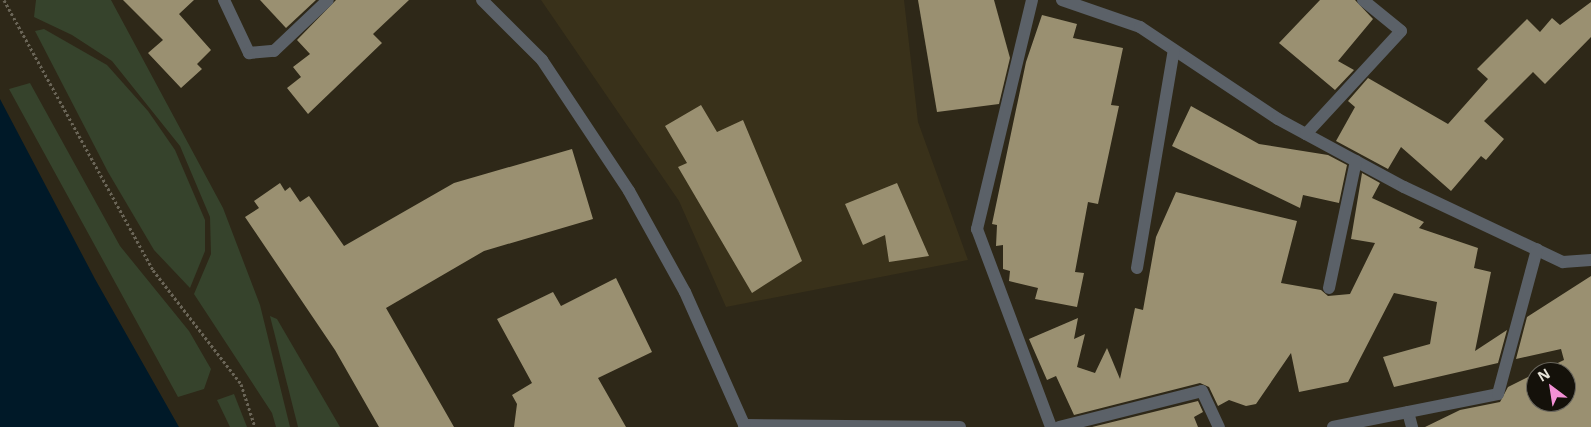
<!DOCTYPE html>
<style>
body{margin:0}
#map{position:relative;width:1591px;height:427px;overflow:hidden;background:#2e2818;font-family:"Noto Sans",sans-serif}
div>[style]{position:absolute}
.built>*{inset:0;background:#39311a}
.green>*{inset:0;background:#36432c}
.water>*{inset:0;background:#001928}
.building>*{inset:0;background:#9a9071}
.path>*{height:3px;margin-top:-1.5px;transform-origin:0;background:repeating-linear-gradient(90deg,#6a6557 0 2.5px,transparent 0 5px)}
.minor>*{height:12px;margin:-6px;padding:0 6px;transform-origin:6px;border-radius:6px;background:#5b6168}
.tertiary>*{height:12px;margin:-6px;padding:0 6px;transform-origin:6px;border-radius:6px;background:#5b6168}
span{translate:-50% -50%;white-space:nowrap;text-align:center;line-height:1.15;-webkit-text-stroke:5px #14110a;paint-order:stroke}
.north{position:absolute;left:1526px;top:362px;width:50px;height:50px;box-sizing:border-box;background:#14110a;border:1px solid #68655c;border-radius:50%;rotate:329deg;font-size:14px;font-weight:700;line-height:20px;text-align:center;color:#e6e3d8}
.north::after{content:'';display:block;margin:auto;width:18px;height:22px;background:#f391d6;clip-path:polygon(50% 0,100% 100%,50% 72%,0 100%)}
</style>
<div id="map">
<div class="built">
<i style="clip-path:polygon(541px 0,904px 0,918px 122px,968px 260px,726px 307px,679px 201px)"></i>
</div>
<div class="green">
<i style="clip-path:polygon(36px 0,111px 0,223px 208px,260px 305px,290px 427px,276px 427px,272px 413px,194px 294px,211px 254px,210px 217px,180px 146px,112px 61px,72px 35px,34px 17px)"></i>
<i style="clip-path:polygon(44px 29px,107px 65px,148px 111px,175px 150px,205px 220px,205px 251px,190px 288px,154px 250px,108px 172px,35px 31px)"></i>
<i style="clip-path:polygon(30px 83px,120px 246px,189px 331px,211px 369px,204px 389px,178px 397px,9px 89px)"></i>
<i style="clip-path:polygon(270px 316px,277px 319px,340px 427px,298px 427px)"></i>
<i style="clip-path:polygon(234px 394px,247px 427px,230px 427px,217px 400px)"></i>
</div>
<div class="water">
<i style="clip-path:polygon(0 99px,95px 279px,179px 427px,0 427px)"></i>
</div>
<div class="building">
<i style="clip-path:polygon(123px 0,194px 0,179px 14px,211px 50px,197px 64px,202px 69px,181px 88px,148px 53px,163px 40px)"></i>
<i style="clip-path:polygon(260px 0,316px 0,286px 28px)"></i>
<i style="clip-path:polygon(336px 0,409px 0,373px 34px,382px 43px,308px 114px,287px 88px,301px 77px,293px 67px,310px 54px,297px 40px)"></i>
<i style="clip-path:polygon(918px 0,994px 0,1010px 58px,999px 104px,937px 112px)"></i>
<i style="clip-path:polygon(1320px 0,1355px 0,1373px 19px,1338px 61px,1354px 70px,1335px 90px,1279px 43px)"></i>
<i style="clip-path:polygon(1591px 2px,1591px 37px,1545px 84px,1533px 72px,1484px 121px,1504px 139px,1486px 160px,1481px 156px,1451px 191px,1401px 147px,1388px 169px,1336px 141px,1355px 107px,1348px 101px,1368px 78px,1448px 124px,1488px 79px,1477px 69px,1527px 19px,1540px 32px,1552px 18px,1560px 25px)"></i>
<i style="clip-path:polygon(1042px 15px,1077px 24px,1073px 38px,1123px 48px,1111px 105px,1119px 106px,1098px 204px,1088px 202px,1075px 272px,1084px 273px,1077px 307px,1035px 299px,1038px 288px,1009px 281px,1010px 271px,1003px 269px,1003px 245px,996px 246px,997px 225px,992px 224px,1026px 62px)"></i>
<i style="clip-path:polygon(701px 105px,717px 132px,743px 120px,802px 261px,752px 293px,678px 167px,687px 163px,665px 126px)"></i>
<i style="clip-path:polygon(1191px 106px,1259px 144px,1328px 155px,1347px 165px,1339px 203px,1303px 195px,1300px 208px,1172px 146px)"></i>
<i style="clip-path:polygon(572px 149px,593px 219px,484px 251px,386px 308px,454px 427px,379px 427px,335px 350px,245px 217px,259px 208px,254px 201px,280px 183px,285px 191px,290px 187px,300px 202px,309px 196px,344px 246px,454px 183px)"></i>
<i style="clip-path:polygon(1362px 173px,1380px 183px,1372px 198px,1424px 222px,1419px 228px,1478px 248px,1474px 268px,1491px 272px,1475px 351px,1507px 330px,1498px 363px,1394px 387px,1383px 357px,1430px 344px,1437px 302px,1394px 293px,1348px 382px,1299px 392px,1291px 353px,1256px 404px,1246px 406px,1229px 400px,1218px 406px,1209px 387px,1200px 383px,1074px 415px,1056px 376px,1047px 380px,1029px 339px,1078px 318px,1074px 339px,1085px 334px,1077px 367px,1095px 373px,1107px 348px,1120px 379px,1135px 308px,1143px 310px,1156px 237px,1176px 192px,1297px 221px,1281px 283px,1321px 290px,1328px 296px,1350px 294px,1375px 243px,1351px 239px)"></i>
<i style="clip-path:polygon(897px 183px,929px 256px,889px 262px,885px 235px,863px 245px,845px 204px)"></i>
<i style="clip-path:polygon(1591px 276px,1591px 427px,1425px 427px,1460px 410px,1500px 402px,1508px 387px,1536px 373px,1536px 402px,1566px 402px,1566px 372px,1539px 372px,1564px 360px,1561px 349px,1516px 359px,1527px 317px)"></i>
<i style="clip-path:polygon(616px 278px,652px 352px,598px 378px,626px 427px,514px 427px,517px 404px,512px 395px,532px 383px,497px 319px,553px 292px,561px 306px)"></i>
<i style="clip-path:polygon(1198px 401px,1203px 412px,1194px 417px,1198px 427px,1092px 427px)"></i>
</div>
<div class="path">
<i style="left:4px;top:0;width:308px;rotate:61.1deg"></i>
<i style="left:153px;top:270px;width:144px;rotate:52.3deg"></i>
<i style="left:241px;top:384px;width:45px;rotate:72deg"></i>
</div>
<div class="minor">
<i style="left:224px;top:0;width:59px;rotate:64.7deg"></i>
<i style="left:249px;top:53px;width:25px;rotate:-5deg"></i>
<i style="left:274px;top:51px;width:74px;rotate:-43.4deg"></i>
<i style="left:1032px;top:0;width:236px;rotate:103.5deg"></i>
<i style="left:977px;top:229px;width:211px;rotate:69.5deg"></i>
<i style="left:1062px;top:0;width:83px;rotate:19.1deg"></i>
<i style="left:1140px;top:27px;width:166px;rotate:33.7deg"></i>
<i style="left:1278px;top:119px;width:143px;rotate:28.4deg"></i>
<i style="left:1404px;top:187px;width:176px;rotate:25.3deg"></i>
<i style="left:1563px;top:262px;width:28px;rotate:-4deg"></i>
<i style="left:1306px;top:134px;width:140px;rotate:-47.3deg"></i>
<i style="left:1401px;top:31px;width:49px;rotate:-140.8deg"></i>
<i style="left:1137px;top:268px;width:221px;rotate:-80.4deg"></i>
<i style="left:1329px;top:288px;width:130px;rotate:-78deg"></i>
<i style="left:1408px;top:412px;width:16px;rotate:75deg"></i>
<i style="left:744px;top:425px;width:216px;rotate:0.5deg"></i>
<i style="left:1059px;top:427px;width:147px;rotate:-14.1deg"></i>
<i style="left:1202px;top:391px;width:40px;rotate:65deg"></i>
<i style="left:1333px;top:427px;width:168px;rotate:-11.3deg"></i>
<i style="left:1498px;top:394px;width:150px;rotate:-74.9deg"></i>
</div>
<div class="tertiary">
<i style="left:482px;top:0;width:85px;rotate:45deg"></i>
<i style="left:542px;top:60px;width:157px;rotate:56.4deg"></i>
<i style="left:629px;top:191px;width:115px;rotate:61deg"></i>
<i style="left:685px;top:292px;width:148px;rotate:66deg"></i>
</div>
<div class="north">N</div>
</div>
